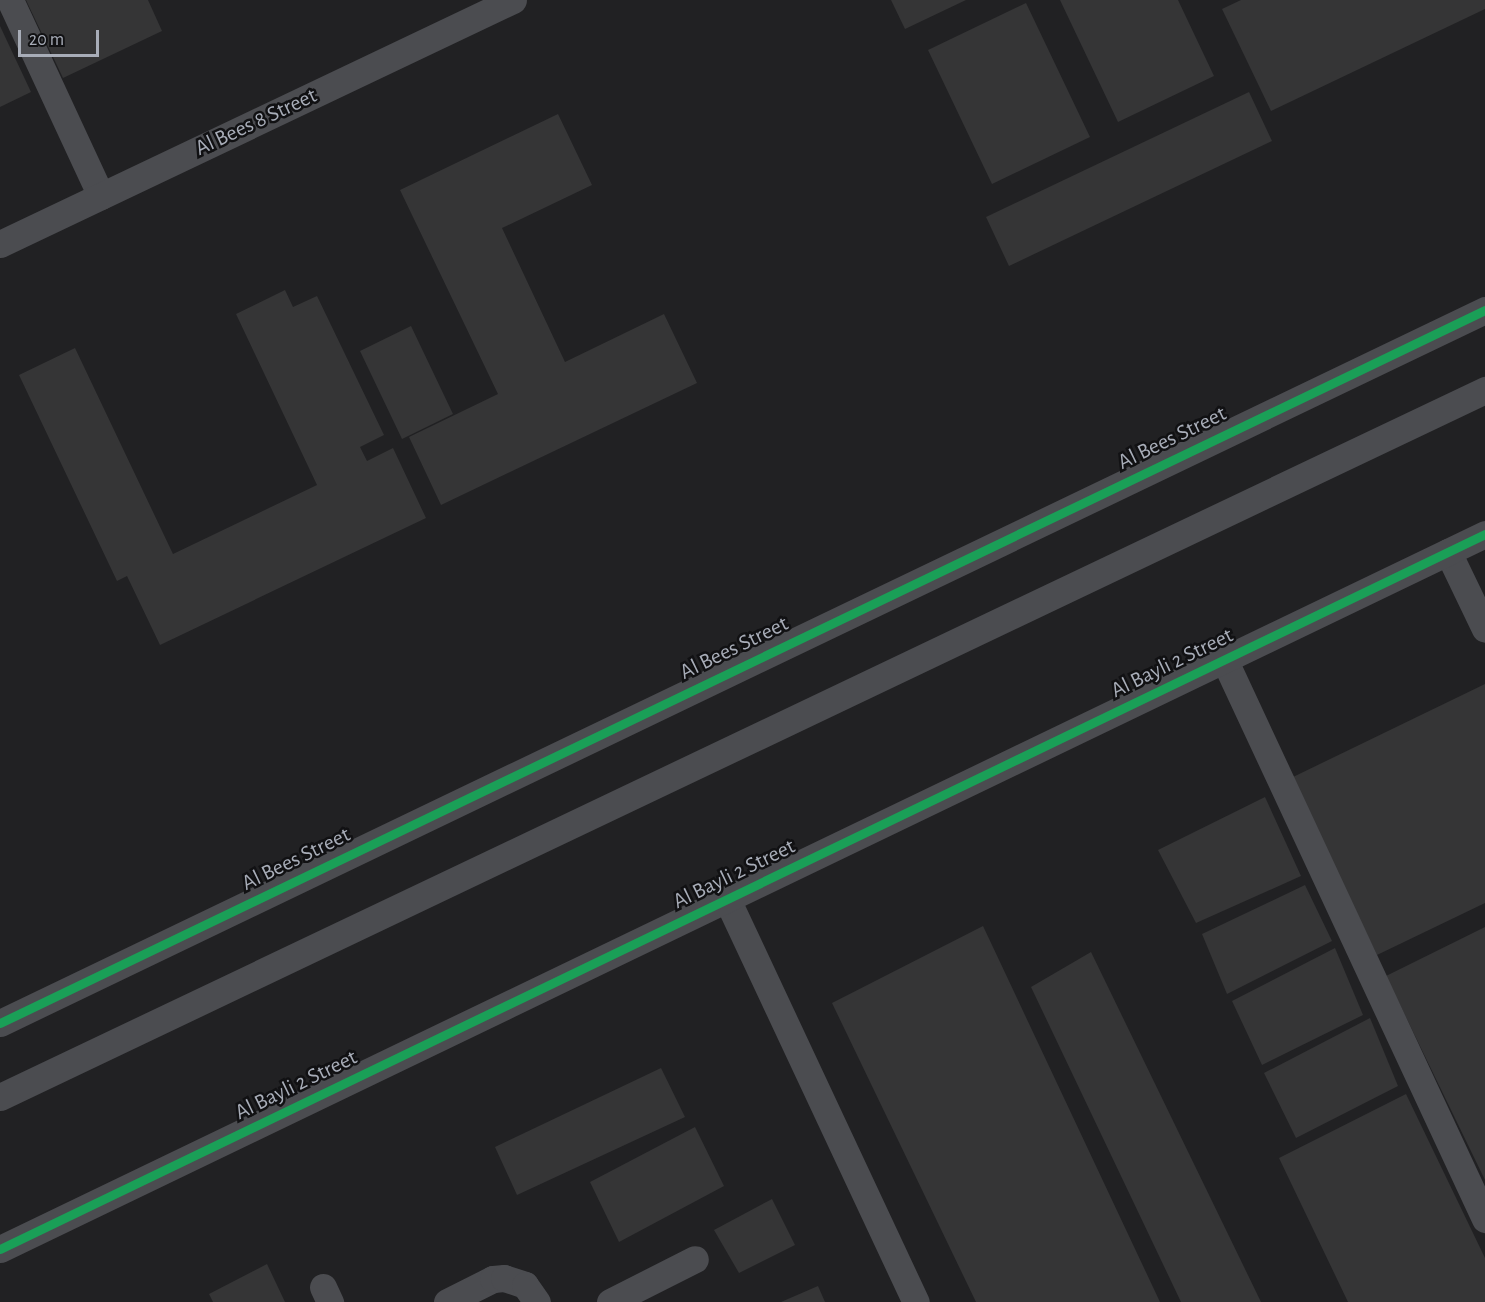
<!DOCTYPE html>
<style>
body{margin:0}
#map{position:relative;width:1485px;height:1302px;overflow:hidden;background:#171717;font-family:"Alegreya Sans",sans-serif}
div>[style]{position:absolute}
.built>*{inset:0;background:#212123}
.building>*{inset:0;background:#353536}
.minor>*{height:27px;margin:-13.5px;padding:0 13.5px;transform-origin:13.5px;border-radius:13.5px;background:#4b4c50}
.cycleway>*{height:9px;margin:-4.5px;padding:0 4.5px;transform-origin:4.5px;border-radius:4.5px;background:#1a9f57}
span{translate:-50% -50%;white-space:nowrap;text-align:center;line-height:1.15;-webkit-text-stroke:5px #111113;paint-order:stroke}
.street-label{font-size:22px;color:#a8adb8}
.scale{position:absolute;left:18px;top:30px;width:81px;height:27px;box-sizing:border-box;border:3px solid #a8adb8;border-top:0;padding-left:8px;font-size:18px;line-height:21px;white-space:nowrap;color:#a8adb8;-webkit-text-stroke:4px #111113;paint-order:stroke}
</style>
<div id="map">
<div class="built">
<i style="clip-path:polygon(0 0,1485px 0,1485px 1302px,0 1302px)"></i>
</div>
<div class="building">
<i style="clip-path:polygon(26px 0,148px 0,162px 31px,63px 78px)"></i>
<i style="clip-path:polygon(891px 0,966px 0,905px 29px)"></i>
<i style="clip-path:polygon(1060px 0,1178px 0,1214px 76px,1118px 122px)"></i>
<i style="clip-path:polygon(1241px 0,1485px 0,1485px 9px,1271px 111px,1222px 9px)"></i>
<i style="clip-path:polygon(1026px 3px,1090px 137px,992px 184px,928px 50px)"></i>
<i style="clip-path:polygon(0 26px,31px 92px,0 107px)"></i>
<i style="clip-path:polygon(1249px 92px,1272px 141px,1009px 266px,986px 217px)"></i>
<i style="clip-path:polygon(558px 114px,592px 185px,502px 228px,565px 362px,664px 314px,697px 383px,441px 505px,409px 437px,498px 394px,400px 190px)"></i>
<i style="clip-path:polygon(285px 290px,293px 307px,317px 296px,384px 435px,360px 447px,367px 461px,393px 448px,426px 518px,160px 645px,127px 576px,117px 581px,19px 375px,75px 348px,173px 554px,317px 485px,236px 314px)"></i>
<i style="clip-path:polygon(411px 326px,453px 414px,402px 439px,360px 351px)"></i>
<i style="clip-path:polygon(1485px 684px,1485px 903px,1377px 955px,1291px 778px)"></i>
<i style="clip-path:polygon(1265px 797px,1301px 876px,1196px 923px,1158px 850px)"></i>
<i style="clip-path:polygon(1305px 885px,1332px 941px,1227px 994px,1202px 934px)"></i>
<i style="clip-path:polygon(983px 926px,1160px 1302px,976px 1302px,832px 1003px)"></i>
<i style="clip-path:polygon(1485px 927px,1485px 1180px,1386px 976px)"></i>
<i style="clip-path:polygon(1335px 948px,1363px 1015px,1262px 1065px,1232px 1001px)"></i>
<i style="clip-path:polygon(1091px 952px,1261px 1302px,1181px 1302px,1031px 987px)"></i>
<i style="clip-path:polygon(1370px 1018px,1398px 1086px,1296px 1138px,1264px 1073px)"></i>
<i style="clip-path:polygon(661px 1068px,685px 1117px,517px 1195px,495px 1147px)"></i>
<i style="clip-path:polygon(1406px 1094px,1485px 1258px,1485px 1302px,1348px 1302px,1279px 1158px)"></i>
<i style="clip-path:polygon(695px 1127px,724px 1186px,619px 1242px,590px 1182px)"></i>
<i style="clip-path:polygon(772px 1199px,795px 1245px,739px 1273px,714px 1230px)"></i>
<i style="clip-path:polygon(267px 1264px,285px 1302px,213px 1302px,209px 1294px)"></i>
<i style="clip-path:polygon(818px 1286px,825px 1302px,781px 1302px)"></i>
</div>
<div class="minor">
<i style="left:10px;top:0;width:216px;rotate:65.1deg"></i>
<i style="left:0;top:244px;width:568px;rotate:-25.44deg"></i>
<i style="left:1448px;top:552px;width:85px;rotate:64.3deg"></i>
<i style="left:1224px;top:659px;width:618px;rotate:65.01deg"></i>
<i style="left:727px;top:899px;width:445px;rotate:64.9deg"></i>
<i style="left:0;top:1023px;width:1647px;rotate:-25.65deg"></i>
<i style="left:0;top:1097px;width:1645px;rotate:-25.46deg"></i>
<i style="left:0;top:1249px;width:1648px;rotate:-25.71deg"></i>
<i style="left:323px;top:1287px;width:17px;rotate:65deg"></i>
<i style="left:447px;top:1302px;width:51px;rotate:-26.6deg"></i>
<i style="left:493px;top:1279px;width:11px;rotate:-5deg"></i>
<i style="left:504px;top:1278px;width:22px;rotate:18deg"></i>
<i style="left:525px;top:1285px;width:21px;rotate:55deg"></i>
<i style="left:610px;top:1302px;width:95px;rotate:-26.8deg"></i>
</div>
<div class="cycleway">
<i style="left:0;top:1023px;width:1647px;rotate:-25.65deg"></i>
<i style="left:0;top:1249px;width:1648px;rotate:-25.71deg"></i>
</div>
<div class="street-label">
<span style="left:256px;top:122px;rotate:-25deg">Al Bees 8 Street</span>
<span style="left:1172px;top:438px;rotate:-26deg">Al Bees Street</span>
<span style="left:734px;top:648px;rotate:-26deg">Al Bees Street</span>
<span style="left:1172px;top:663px;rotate:-26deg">Al Bayli 2 Street</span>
<span style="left:296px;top:859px;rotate:-26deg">Al Bees Street</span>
<span style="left:734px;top:874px;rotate:-26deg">Al Bayli 2 Street</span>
<span style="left:296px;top:1085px;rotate:-26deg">Al Bayli 2 Street</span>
</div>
<div class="scale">20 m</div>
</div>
